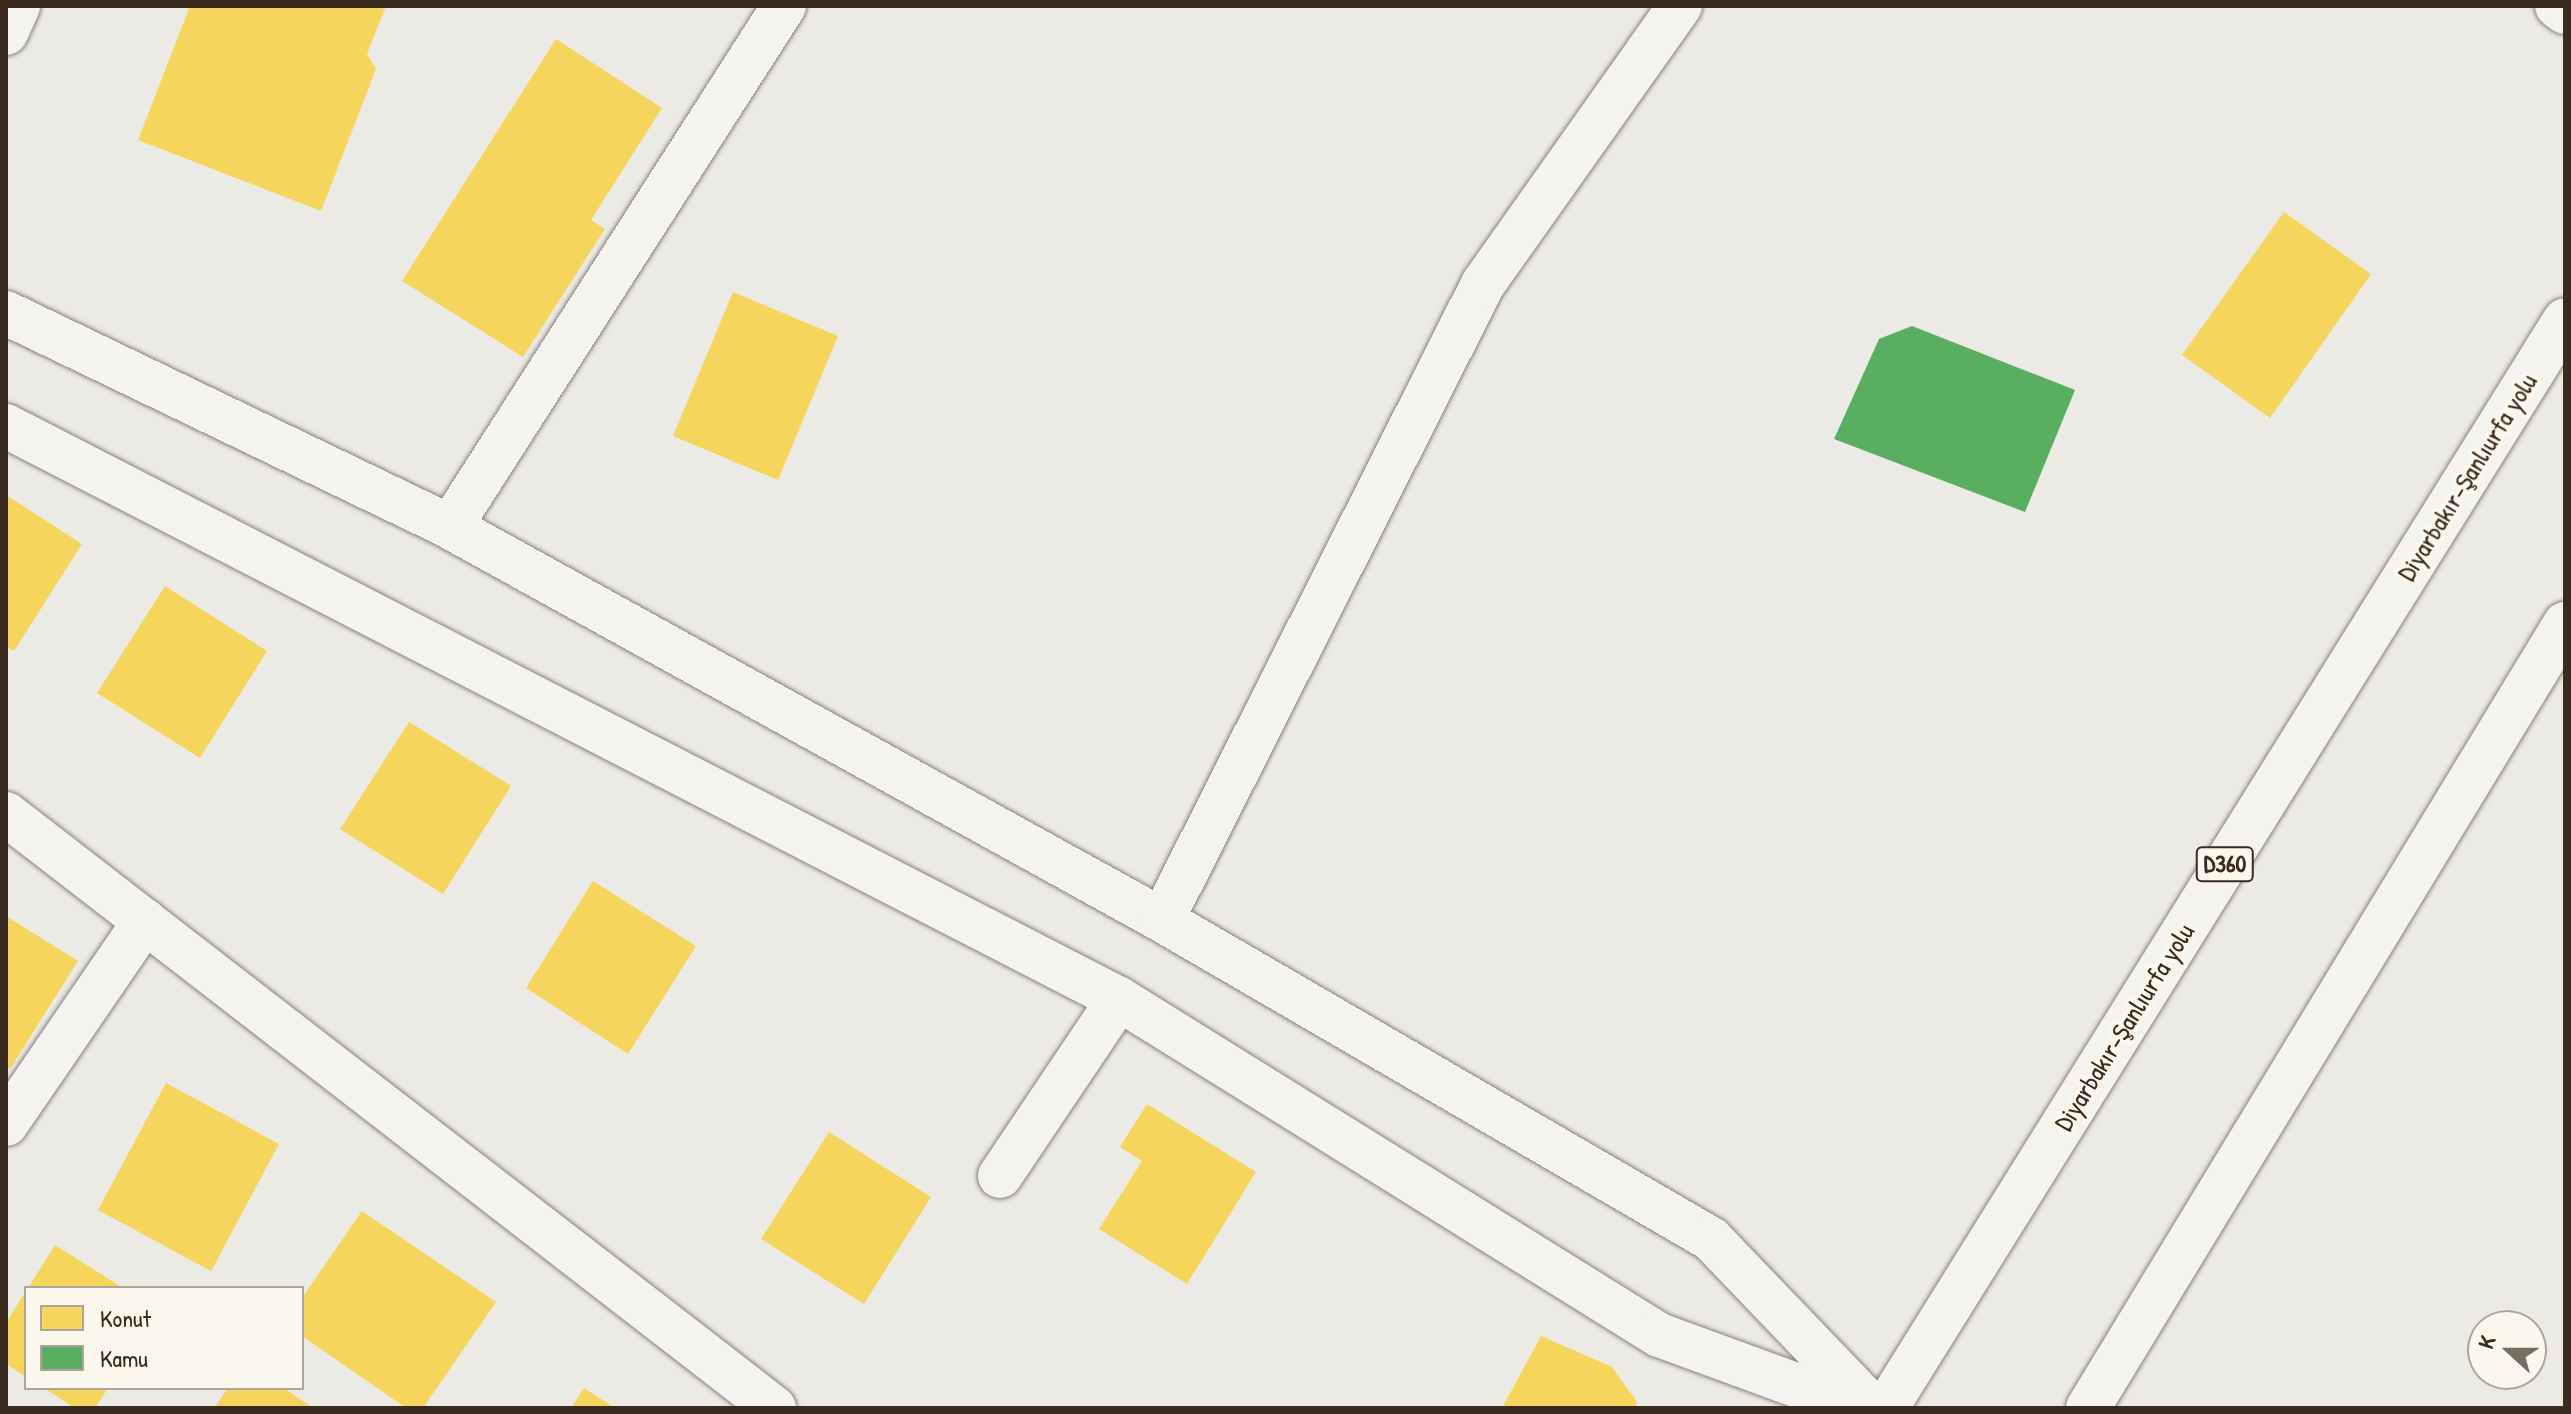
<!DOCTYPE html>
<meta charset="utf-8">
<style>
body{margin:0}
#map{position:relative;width:2571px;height:1414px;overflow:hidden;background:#eceae4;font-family:"Patrick Hand",sans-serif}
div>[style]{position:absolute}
.homes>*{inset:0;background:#f6d55c}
.public>*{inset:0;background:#5aae61}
.roads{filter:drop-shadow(0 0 2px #86827c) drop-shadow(0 0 2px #86827c)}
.minor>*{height:44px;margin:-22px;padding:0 22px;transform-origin:22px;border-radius:22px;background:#f4f3ef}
.highway>*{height:44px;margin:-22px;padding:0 22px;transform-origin:22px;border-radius:22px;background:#f4f3ef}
span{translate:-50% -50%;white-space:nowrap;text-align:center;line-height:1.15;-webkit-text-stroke:8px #fbf7ec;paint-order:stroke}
.shield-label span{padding:2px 6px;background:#fbf7ec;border:2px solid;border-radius:6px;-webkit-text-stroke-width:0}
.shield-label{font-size:24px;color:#3b2a1e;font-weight:700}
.street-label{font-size:26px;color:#3b2a1e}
.frame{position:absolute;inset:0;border:8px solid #3b2a1e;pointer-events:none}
.legend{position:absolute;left:24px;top:1286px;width:280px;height:104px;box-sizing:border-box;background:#fbf7ec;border:2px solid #aea59a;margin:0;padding:10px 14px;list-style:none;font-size:24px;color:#3b2a1e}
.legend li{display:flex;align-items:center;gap:16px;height:40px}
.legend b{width:40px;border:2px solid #aea59a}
.north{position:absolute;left:2467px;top:1310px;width:80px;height:80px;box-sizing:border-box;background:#fbf7ec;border:2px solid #aea59a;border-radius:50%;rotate:291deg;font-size:22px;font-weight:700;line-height:32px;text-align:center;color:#3b2a1e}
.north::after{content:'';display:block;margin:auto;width:28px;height:36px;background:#796d63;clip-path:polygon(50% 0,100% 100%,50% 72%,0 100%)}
</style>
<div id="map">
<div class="homes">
<i style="clip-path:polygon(190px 6px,386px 6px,367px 54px,376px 69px,321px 211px,138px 140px)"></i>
<i style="clip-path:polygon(556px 39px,662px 108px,591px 220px,605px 229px,523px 357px,402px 281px)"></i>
<i style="clip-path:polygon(2284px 212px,2371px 274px,2270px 418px,2182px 355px)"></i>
<i style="clip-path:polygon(733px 292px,838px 336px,778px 480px,673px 436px)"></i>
<i style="clip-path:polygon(6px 495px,82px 544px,14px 651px,6px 646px)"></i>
<i style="clip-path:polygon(165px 586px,267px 651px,200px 758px,97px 693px)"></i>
<i style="clip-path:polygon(409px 722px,511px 786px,443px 894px,340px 829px)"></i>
<i style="clip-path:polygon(593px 881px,696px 946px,628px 1054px,526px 988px)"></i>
<i style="clip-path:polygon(6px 916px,78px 961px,10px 1069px,6px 1066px)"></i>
<i style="clip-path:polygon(166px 1083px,279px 1144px,211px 1271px,98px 1210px)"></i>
<i style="clip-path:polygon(1147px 1104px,1256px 1172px,1187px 1284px,1099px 1229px,1142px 1161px,1120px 1147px)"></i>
<i style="clip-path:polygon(829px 1132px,931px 1197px,864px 1304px,761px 1239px)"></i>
<i style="clip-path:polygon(362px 1211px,496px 1302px,423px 1408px,406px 1408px,302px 1336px,302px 1298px)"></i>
<i style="clip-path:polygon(55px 1245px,123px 1288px,28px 1288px)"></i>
<i style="clip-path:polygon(26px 1291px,26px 1377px,6px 1364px,6px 1323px)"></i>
<i style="clip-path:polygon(1541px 1336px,1612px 1367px,1637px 1402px,1635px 1408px,1502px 1408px)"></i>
<i style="clip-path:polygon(44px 1388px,108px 1388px,95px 1408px,75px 1408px)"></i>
<i style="clip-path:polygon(228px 1388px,284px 1388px,313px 1408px,214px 1408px)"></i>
<i style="clip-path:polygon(584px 1388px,615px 1408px,571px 1408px)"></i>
</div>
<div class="public">
<i style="clip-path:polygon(1912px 326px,2075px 390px,2025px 512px,1834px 439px,1879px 339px)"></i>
</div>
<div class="roads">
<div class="minor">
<i style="left:2557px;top:6px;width:10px;rotate:37deg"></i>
<i style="left:6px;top:33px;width:30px;rotate:-66deg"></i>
<i style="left:6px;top:313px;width:493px;rotate:25.7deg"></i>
<i style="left:450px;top:527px;width:813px;rotate:28.9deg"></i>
<i style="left:1162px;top:920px;width:635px;rotate:30.16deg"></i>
<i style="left:1711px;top:1239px;width:234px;rotate:46.2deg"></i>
<i style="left:6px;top:426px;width:1252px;rotate:27.24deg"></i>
<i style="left:1119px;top:999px;width:636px;rotate:31.89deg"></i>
<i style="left:1659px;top:1335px;width:213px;rotate:20.1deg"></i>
<i style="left:450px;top:527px;width:619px;rotate:-57.34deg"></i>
<i style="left:6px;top:814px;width:971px;rotate:37.72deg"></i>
<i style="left:1162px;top:920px;width:712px;rotate:-63.22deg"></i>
<i style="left:1483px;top:284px;width:341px;rotate:-54.7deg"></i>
<i style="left:6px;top:1124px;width:246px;rotate:-55.6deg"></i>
<i style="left:1000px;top:1176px;width:213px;rotate:-56.1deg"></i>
</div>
<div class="highway">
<i style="left:1886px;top:1408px;width:1282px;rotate:-58.03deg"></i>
<i style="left:2088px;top:1408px;width:918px;rotate:-58.68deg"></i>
</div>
</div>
<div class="shield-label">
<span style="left:2225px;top:864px">D360</span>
</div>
<div class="street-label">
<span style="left:2467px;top:477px;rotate:-58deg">Diyarbakır-Şanlıurfa yolu</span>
<span style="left:2124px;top:1027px;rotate:-58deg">Diyarbakır-Şanlıurfa yolu</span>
</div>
<div class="frame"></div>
<ul class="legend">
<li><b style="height:22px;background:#f6d55c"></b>Konut</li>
<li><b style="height:22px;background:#5aae61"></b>Kamu</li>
</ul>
<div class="north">K</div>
</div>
